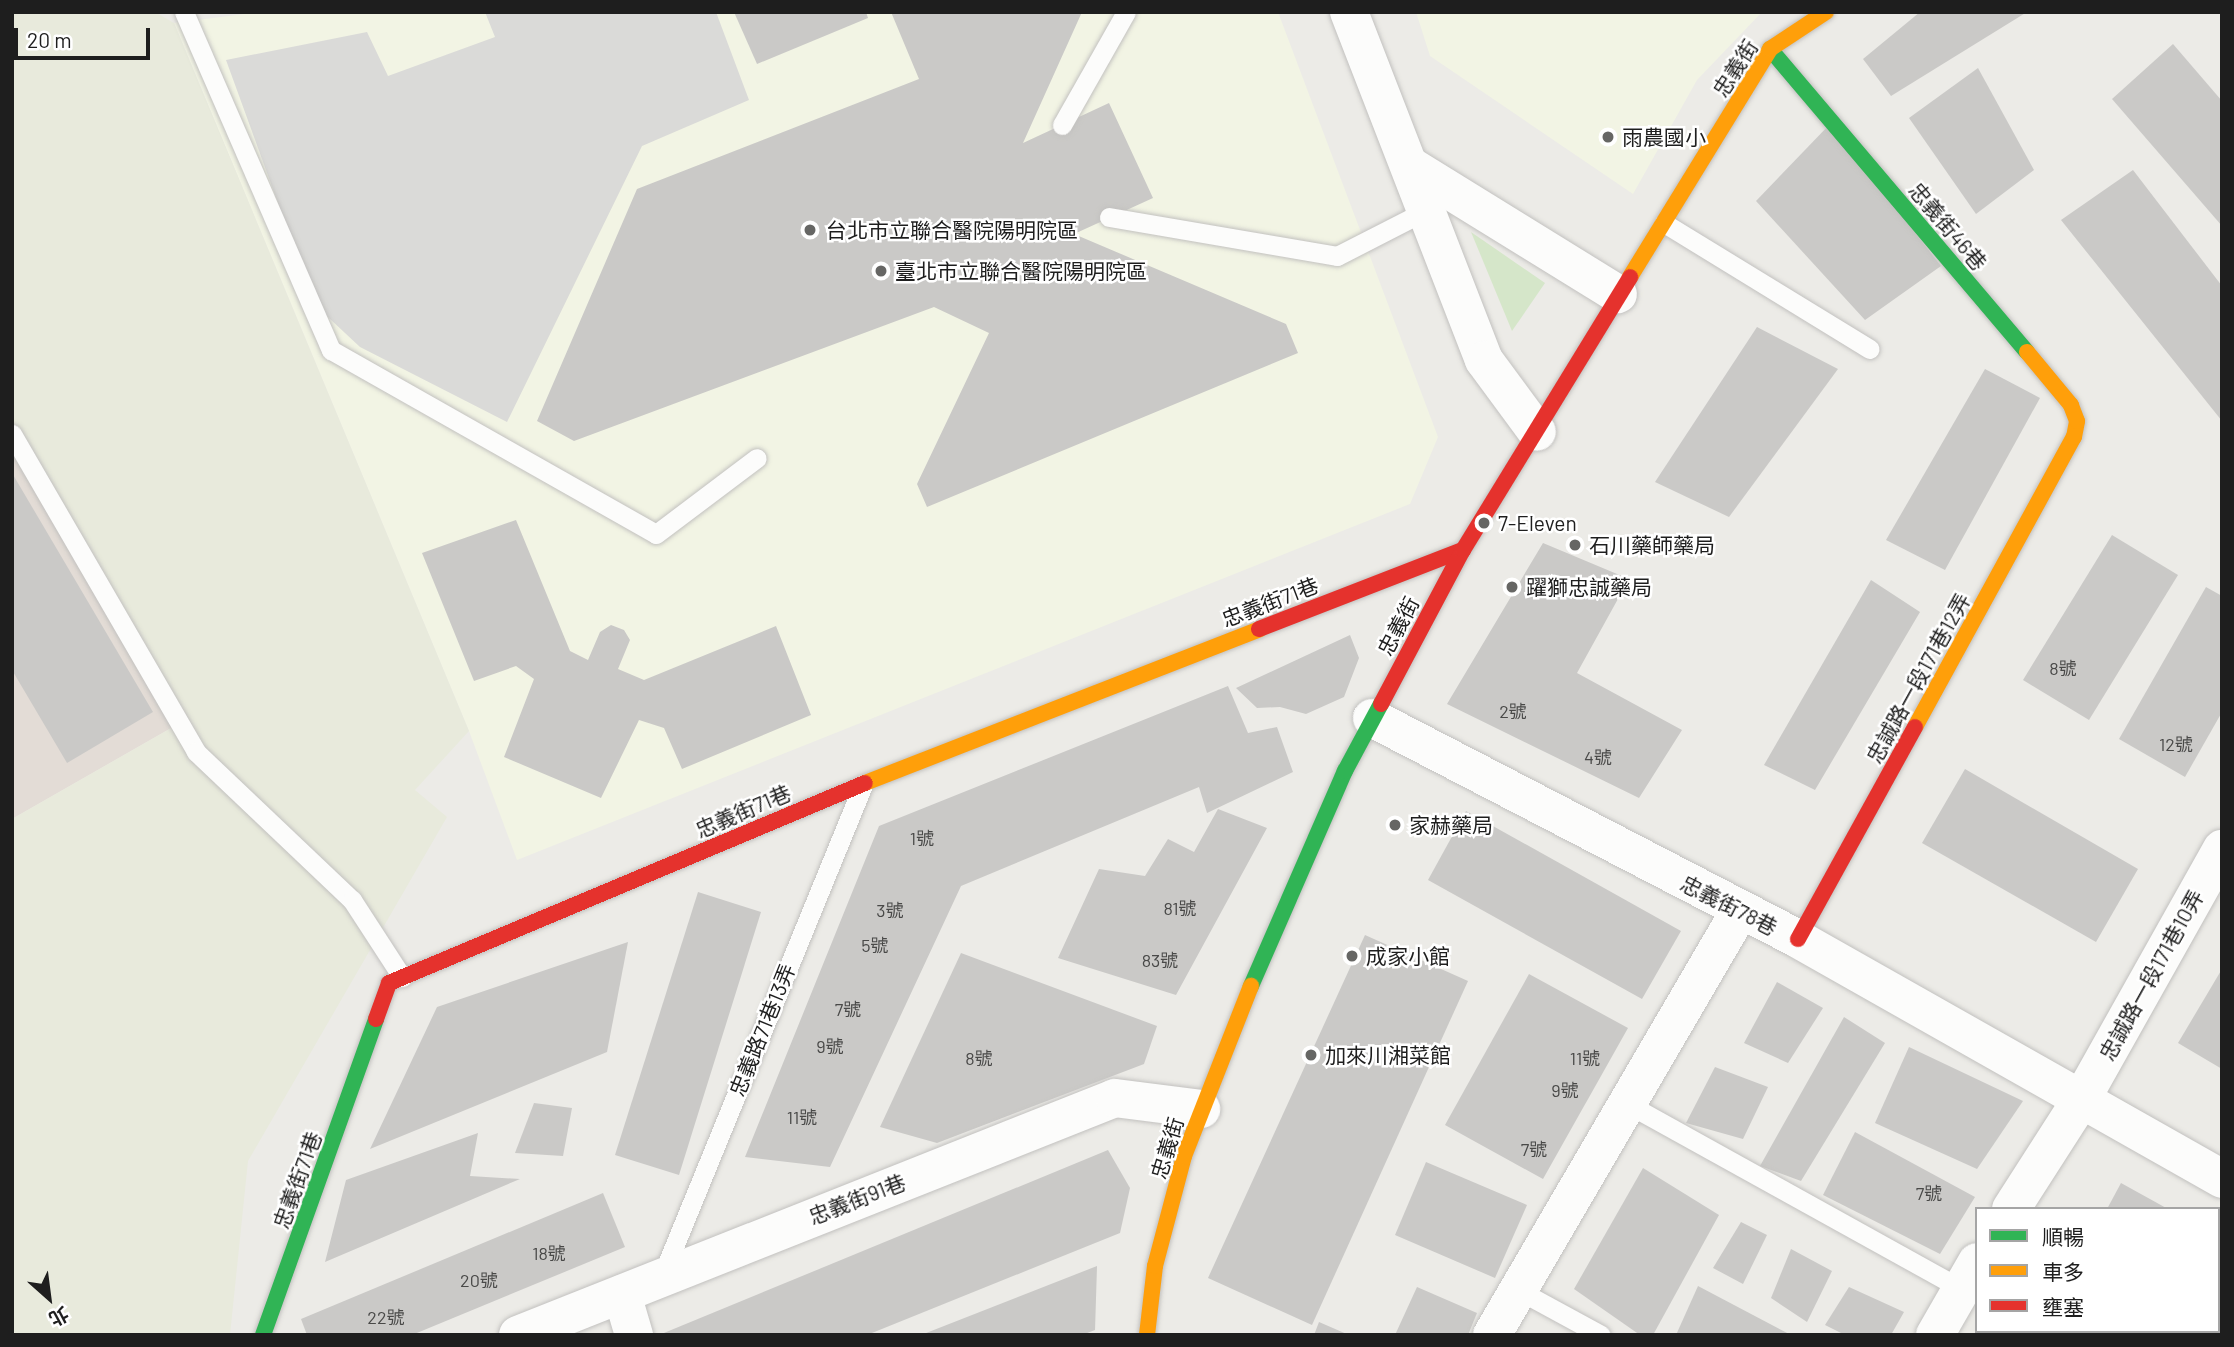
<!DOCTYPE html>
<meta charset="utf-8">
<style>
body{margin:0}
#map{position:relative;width:2234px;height:1347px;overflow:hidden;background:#ecebe7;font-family:Barlow,"Noto Sans TC",sans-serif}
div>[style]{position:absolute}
.education>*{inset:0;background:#f2f4e4}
.religious>*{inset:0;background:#dadad8}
.military>*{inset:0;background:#e3dcd6}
.farmland>*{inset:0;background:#e8eadc}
.grass>*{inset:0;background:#d5e6c9}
.building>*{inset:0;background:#cac9c7}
.roads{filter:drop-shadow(0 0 2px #c2c1bf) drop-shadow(0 0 2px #c2c1bf)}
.lane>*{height:19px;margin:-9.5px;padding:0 9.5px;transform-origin:9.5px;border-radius:9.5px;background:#fcfcfb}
.street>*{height:38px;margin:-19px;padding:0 19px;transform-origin:19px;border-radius:19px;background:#fcfcfb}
.fast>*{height:16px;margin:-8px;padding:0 8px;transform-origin:8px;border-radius:8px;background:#30b455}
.slow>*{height:16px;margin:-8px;padding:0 8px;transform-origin:8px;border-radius:8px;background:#ff9f0a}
.jam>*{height:16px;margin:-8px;padding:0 8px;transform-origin:8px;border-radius:8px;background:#e5322d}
.dots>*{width:19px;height:19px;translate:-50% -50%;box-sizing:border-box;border:4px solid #fff;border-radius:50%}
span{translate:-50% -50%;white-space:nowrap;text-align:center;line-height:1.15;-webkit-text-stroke:5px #fff;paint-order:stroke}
.number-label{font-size:18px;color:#494948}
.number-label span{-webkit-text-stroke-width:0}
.street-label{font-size:21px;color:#1e1e1e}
.poi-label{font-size:21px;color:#1e1e1e}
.left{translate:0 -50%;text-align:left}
.frame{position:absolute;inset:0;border:14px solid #1e1e1e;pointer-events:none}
.legend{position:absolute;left:1975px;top:1207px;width:245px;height:126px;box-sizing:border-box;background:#fff;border:2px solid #a5a5a5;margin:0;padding:9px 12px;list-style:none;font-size:21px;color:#1e1e1e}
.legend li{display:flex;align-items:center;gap:14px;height:35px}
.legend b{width:35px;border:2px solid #a5a5a5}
.north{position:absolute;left:14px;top:1263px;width:70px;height:70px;-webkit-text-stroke:5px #fff;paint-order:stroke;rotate:152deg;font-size:19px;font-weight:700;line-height:28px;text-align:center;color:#1e1e1e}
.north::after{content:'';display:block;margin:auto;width:24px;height:32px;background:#1e1e1e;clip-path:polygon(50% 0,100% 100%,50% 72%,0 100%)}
.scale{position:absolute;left:14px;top:28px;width:136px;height:32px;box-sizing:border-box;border:4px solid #1e1e1e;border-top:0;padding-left:9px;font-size:21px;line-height:24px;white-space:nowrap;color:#1e1e1e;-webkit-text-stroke:5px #fff;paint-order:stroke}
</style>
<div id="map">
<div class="education">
<i style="clip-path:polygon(260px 12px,1278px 12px,1438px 437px,1410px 504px,517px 860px,469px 731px,174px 23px)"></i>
<i style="clip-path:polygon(1416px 12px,1762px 12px,1697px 80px,1633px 194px,1430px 56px)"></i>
</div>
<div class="religious">
<i style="clip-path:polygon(485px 12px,716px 12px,749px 100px,642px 146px,507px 422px,360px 347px,315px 305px,226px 60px,367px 32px,388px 76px,495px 37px)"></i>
</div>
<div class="military">
<i style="clip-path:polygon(12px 453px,173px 727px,12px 819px)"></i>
</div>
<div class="farmland">
<i style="clip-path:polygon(12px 12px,155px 12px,174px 23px,469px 731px,415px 790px,447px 817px,248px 1161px,230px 1335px,12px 1335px,12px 819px,173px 727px,12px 453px)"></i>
</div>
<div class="grass">
<i style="clip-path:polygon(1471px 232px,1545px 283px,1512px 331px)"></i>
</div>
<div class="building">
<i style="clip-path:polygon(734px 12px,866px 12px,868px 18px,757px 64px)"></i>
<i style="clip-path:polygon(891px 12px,1082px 12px,1023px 143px,1109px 103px,1153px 198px,1074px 234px,1286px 324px,1298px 353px,927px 507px,917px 484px,989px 333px,934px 307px,574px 441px,537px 421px,637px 189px,919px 79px)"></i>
<i style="clip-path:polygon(1920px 12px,2027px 12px,1891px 96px,1863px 59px)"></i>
<i style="clip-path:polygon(2173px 44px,2222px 101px,2222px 226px,2112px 99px)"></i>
<i style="clip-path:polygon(1978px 68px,2034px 170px,1976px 214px,1909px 118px)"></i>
<i style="clip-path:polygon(1830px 124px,1941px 266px,1865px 320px,1756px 201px)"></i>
<i style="clip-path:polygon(2133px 170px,2222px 286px,2222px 421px,2061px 220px)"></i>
<i style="clip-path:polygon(1757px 327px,1838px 369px,1729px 517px,1655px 482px)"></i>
<i style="clip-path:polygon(1985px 369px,2040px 398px,1945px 570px,1886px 540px)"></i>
<i style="clip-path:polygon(12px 473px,153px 712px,67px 763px,12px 670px)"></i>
<i style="clip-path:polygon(516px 520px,570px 651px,588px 660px,600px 632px,611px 625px,624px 630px,630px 640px,618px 669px,644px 680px,776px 626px,811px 715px,682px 769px,664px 728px,639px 720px,601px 798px,504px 757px,534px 679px,516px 666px,474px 681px,422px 553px)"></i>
<i style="clip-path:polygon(2112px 535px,2178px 575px,2089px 720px,2023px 680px)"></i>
<i style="clip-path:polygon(1543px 543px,1629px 579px,1577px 673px,1682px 730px,1639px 798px,1447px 704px)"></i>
<i style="clip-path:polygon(1871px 580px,1920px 612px,1815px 790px,1764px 765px)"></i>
<i style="clip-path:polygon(2206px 587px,2222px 596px,2222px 712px,2185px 777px,2119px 739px)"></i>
<i style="clip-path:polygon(1350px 635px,1359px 658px,1344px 697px,1306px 714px,1280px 707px,1257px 708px,1236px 688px)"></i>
<i style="clip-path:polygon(1228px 686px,1248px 733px,1277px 727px,1293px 772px,1207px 813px,1199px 787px,961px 886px,830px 1167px,745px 1157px,879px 826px)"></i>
<i style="clip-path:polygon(1965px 769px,2138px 869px,2096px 942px,1922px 843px)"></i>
<i style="clip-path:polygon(1218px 809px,1267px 828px,1176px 995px,1058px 958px,1099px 869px,1145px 876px,1168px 839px,1194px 852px)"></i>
<i style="clip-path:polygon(1466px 811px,1681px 931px,1642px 999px,1428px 880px)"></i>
<i style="clip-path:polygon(698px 892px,761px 912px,679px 1175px,615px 1155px)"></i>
<i style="clip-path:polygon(1365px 935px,1468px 981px,1312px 1325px,1208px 1278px)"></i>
<i style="clip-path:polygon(628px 942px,607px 1052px,370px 1149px,437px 1007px)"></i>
<i style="clip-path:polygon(961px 953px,1157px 1026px,1144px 1064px,937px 1143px,880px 1127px)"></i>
<i style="clip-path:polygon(2222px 969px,2222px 1069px,2178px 1043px)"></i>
<i style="clip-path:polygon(1529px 974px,1628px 1028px,1543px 1179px,1445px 1125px)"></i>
<i style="clip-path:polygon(1777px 982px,1823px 1008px,1788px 1063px,1744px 1043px)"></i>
<i style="clip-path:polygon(1844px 1017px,1885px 1043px,1801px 1181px,1760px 1166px)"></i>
<i style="clip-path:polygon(1909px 1047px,2023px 1101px,1977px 1169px,1875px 1123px)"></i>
<i style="clip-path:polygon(1715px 1067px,1768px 1087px,1743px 1139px,1686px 1123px)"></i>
<i style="clip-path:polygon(534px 1103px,572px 1108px,563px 1156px,515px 1153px)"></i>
<i style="clip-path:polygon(1855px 1132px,1975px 1197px,1940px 1254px,1823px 1195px)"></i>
<i style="clip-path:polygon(478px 1133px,470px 1176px,520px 1179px,325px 1262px,346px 1180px)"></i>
<i style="clip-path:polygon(1108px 1150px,1130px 1188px,1120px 1233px,867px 1335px,659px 1335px)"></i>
<i style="clip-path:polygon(1426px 1162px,1527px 1205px,1495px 1278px,1395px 1235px)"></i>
<i style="clip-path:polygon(1643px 1168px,1719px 1215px,1653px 1335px,1640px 1335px,1574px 1289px)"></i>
<i style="clip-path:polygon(2121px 1183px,2168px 1209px,2107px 1209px)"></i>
<i style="clip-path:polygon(603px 1193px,625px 1247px,412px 1335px,307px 1335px,301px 1319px)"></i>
<i style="clip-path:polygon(1741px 1222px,1767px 1235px,1743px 1284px,1713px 1268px)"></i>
<i style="clip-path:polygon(2218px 1236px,2222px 1335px,2206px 1335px,2200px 1331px,2218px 1331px)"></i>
<i style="clip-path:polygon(1791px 1249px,1832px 1271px,1807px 1322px,1771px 1298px)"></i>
<i style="clip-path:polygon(1097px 1266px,1095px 1330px,1082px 1335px,921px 1335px)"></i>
<i style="clip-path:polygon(1698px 1286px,1791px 1335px,1676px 1335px)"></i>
<i style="clip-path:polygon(1417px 1287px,1477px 1313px,1468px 1335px,1395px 1335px)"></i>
<i style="clip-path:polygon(1849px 1287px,1904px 1312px,1891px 1335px,1845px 1335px,1825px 1325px)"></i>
<i style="clip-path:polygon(1319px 1322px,1349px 1335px,1314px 1335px)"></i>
<i style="clip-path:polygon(2039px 1331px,2120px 1331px,2037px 1335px)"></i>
</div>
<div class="roads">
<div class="lane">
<i style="left:184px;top:12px;width:369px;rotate:66.5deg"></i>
<i style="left:331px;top:350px;width:373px;rotate:29.5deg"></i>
<i style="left:656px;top:534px;width:126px;rotate:-37deg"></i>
<i style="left:1062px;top:125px;width:130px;rotate:-60.5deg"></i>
<i style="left:1109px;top:217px;width:231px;rotate:9.7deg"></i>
<i style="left:1337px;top:256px;width:99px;rotate:-27.1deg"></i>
<i style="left:1664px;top:223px;width:241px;rotate:31.5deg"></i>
<i style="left:12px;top:434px;width:367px;rotate:59.9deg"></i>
<i style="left:196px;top:752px;width:215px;rotate:43.5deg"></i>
<i style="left:352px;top:900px;width:92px;rotate:57deg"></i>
<i style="left:1626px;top:1103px;width:382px;rotate:29deg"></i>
<i style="left:662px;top:1276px;width:531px;rotate:-67.74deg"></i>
<i style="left:1518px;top:1290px;width:94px;rotate:28.5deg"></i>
</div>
<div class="street">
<i style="left:1349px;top:12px;width:373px;rotate:68.8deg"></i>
<i style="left:1484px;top:360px;width:89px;rotate:53.6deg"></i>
<i style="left:1412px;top:167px;width:242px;rotate:31.7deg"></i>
<i style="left:1372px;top:718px;width:480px;rotate:27.4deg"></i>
<i style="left:1798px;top:939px;width:487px;rotate:29.5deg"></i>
<i style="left:2011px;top:1209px;width:130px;rotate:-57.3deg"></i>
<i style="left:2081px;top:1100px;width:288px;rotate:-60.7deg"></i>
<i style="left:622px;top:1294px;width:43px;rotate:73.7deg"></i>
<i style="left:518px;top:1335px;width:642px;rotate:-21.65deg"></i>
<i style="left:1115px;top:1098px;width:87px;rotate:7.3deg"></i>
<i style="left:1492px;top:1335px;width:490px;rotate:-59.7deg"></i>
<i style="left:1935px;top:1335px;width:84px;rotate:-60.1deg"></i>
</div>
<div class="fast">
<i style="left:1770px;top:49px;width:397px;rotate:49.7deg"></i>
<i style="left:1251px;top:986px;width:235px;rotate:-66.4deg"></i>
<i style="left:1345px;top:771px;width:76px;rotate:-61.8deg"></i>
<i style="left:263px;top:1335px;width:336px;rotate:-70.3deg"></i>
</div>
<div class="slow">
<i style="left:1630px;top:277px;width:268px;rotate:-58.4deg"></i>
<i style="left:1770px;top:49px;width:67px;rotate:-33.5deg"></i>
<i style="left:1915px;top:727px;width:331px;rotate:-61.3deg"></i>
<i style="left:2074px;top:437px;width:16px;rotate:-79deg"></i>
<i style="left:2077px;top:421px;width:17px;rotate:-111deg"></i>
<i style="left:2071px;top:405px;width:69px;rotate:-129.7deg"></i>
<i style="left:865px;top:783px;width:423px;rotate:-21.3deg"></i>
<i style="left:1147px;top:1335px;width:69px;rotate:-83.4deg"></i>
<i style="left:1155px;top:1266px;width:114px;rotate:-75.2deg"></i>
<i style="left:1184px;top:1156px;width:183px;rotate:-68.5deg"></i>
</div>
<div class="jam">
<i style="left:1259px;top:629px;width:219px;rotate:-21.2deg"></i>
<i style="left:1381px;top:704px;width:174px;rotate:-62deg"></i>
<i style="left:1463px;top:550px;width:320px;rotate:-58.5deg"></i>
<i style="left:1798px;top:939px;width:242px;rotate:-61.1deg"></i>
<i style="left:376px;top:1019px;width:38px;rotate:-70deg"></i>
<i style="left:389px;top:983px;width:516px;rotate:-22.79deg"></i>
</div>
</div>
<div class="dots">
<i style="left:1608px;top:137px;background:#666664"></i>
<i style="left:810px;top:230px;background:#666664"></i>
<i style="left:881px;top:271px;background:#666664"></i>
<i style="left:1484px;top:523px;background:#666664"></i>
<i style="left:1575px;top:545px;background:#666664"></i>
<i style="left:1512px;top:587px;background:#666664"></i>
<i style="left:1395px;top:825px;background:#666664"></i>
<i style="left:1352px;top:956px;background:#666664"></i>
<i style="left:1311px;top:1055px;background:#666664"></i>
</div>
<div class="number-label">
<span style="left:2063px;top:668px">8號</span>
<span style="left:1513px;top:711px">2號</span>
<span style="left:2176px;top:744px">12號</span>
<span style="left:1598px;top:757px">4號</span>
<span style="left:922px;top:838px">1號</span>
<span style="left:1180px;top:908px">81號</span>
<span style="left:890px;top:910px">3號</span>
<span style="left:875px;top:945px">5號</span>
<span style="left:1160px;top:960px">83號</span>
<span style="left:848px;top:1009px">7號</span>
<span style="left:830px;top:1046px">9號</span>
<span style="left:979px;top:1058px">8號</span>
<span style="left:1585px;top:1058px">11號</span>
<span style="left:1565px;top:1090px">9號</span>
<span style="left:802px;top:1117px">11號</span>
<span style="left:1534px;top:1149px">7號</span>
<span style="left:1929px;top:1193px">7號</span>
<span style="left:549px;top:1253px">18號</span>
<span style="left:479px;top:1280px">20號</span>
<span style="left:386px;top:1317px">22號</span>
</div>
<div class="street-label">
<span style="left:1735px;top:68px;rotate:-57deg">忠義街</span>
<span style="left:1948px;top:226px;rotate:50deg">忠義街46巷</span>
<span style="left:1270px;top:602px;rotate:-21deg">忠義街71巷</span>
<span style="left:1398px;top:626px;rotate:-62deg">忠義街</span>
<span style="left:1918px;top:678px;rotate:-61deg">忠誠路一段171巷12弄</span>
<span style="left:743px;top:811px;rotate:-23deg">忠義街71巷</span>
<span style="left:1729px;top:905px;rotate:27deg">忠義街78巷</span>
<span style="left:2151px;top:975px;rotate:-61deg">忠誠路一段171巷10弄</span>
<span style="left:762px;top:1030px;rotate:-68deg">忠義路71巷13弄</span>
<span style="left:1167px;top:1148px;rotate:-73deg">忠義街</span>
<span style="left:297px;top:1180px;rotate:-70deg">忠義街71巷</span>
<span style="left:857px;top:1199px;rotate:-21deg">忠義街91巷</span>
</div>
<div class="poi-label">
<span class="left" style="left:1622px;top:137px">雨農國小</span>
<span class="left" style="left:826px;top:230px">台北市立聯合醫院陽明院區</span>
<span class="left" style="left:895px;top:271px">臺北市立聯合醫院陽明院區</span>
<span class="left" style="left:1498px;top:523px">7-Eleven</span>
<span class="left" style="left:1589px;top:545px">石川藥師藥局</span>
<span class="left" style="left:1526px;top:587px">躍獅忠誠藥局</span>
<span class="left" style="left:1409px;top:825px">家赫藥局</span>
<span class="left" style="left:1366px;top:956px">成家小館</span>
<span class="left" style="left:1325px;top:1055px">加來川湘菜館</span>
</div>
<div class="frame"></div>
<ul class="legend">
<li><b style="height:9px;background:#30b455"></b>順暢</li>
<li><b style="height:9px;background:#ff9f0a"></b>車多</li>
<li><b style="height:9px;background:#e5322d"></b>壅塞</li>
</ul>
<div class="north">北</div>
<div class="scale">20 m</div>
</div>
